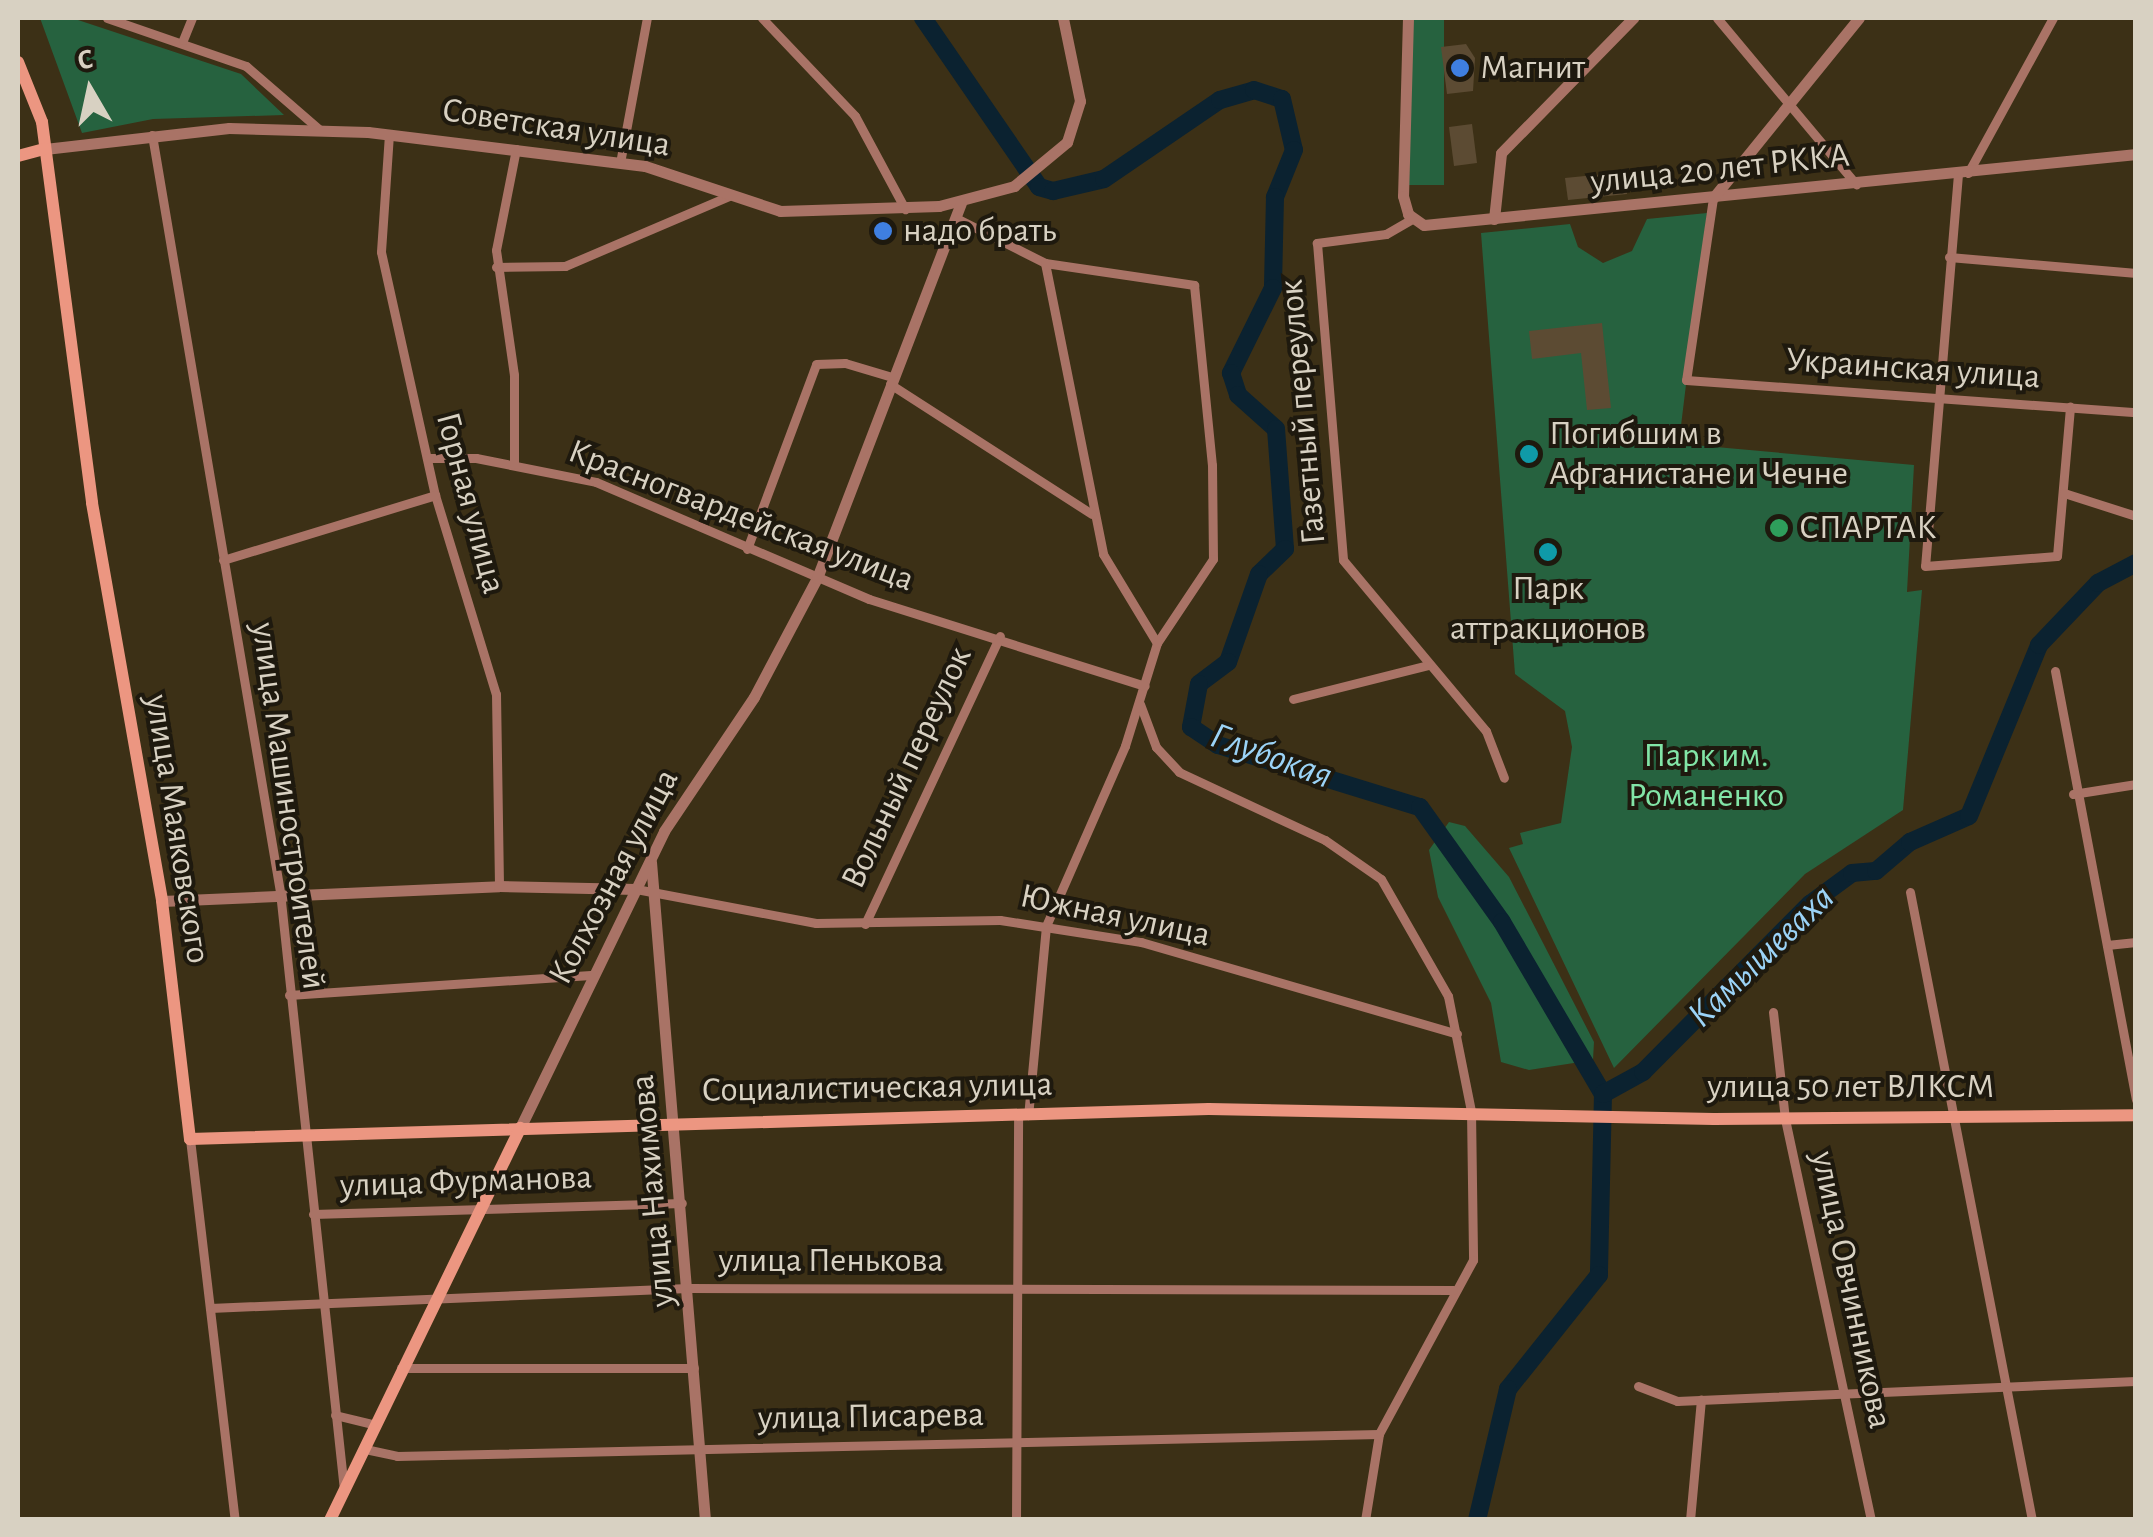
<!DOCTYPE html>
<meta charset="utf-8">
<style>
body{margin:0}
#map{position:relative;width:2153px;height:1537px;overflow:hidden;background:#3c3016;font-family:"Alegreya Sans",sans-serif}
div>[style]{position:absolute}
.green>*{inset:0;background:#26623f}
.river>*{height:18px;margin:-9px;padding:0 9px;transform-origin:9px;border-radius:9px;background:#0b2230}
.building>*{inset:0;background:#5c4b33}
.minor>*{height:9px;margin:-4.5px;padding:0 4.5px;transform-origin:4.5px;border-radius:4.5px;background:#a97366}
.tertiary>*{height:11px;margin:-5.5px;padding:0 5.5px;transform-origin:5.5px;border-radius:5.5px;background:#a97366}
.secondary>*{height:12px;margin:-6px;padding:0 6px;transform-origin:6px;border-radius:6px;background:#ec9681}
.dots>*{width:28px;height:28px;translate:-50% -50%;box-sizing:border-box;border:5px solid #1e190e;border-radius:50%}
span{translate:-50% -50%;white-space:nowrap;text-align:center;line-height:1.15;-webkit-text-stroke:8px #1e190e;paint-order:stroke}
.poi-label{font-size:35px;color:#d8d1c2}
.left{translate:0 -50%;text-align:left}
.street-label{font-size:35px;color:#d8d1c2}
.park-label{font-size:35px;color:#82e5a7}
.water-label{font-size:38px;color:#9bd3f7;font-style:italic}
.frame{position:absolute;inset:0;border:20px solid #d8d1c2;pointer-events:none}
.north{position:absolute;left:40px;top:40px;width:100px;height:100px;-webkit-text-stroke:8px #1e190e;paint-order:stroke;rotate:351deg;font-size:28px;font-weight:700;line-height:40px;text-align:center;color:#d8d1c2}
.north::after{content:'';display:block;margin:auto;width:35px;height:45px;background:#d8d1c2;clip-path:polygon(50% 0,100% 100%,50% 72%,0 100%)}
</style>
<div id="map">
<div class="green">
<i style="clip-path:polygon(40px 18px,72px 18px,241px 74px,284px 115px,153px 119px,82px 133px)"></i>
<i style="clip-path:polygon(1412px 18px,1444px 18px,1444px 185px,1409px 185px)"></i>
<i style="clip-path:polygon(1707px 213px,1679px 442px,1649px 441px,1914px 465px,1907px 592px,1922px 590px,1903px 810px,1805px 874px,1614px 1068px,1509px 848px,1523px 844px,1520px 833px,1561px 823px,1572px 747px,1565px 711px,1515px 674px,1481px 233px,1570px 224px,1578px 247px,1603px 263px,1632px 251px,1647px 219px)"></i>
<i style="clip-path:polygon(1449px 822px,1465px 826px,1509px 877px,1594px 1042px,1593px 1060px,1529px 1070px,1501px 1062px,1491px 1003px,1438px 897px,1429px 850px)"></i>
</div>
<div class="river">
<i style="left:923px;top:18px;width:205px;rotate:55.5deg"></i>
<i style="left:1039px;top:187px;width:15px;rotate:16deg"></i>
<i style="left:1053px;top:191px;width:52px;rotate:-13.2deg"></i>
<i style="left:1104px;top:179px;width:140px;rotate:-34.3deg"></i>
<i style="left:1220px;top:100px;width:35px;rotate:-16deg"></i>
<i style="left:1254px;top:90px;width:29px;rotate:18deg"></i>
<i style="left:1282px;top:99px;width:52px;rotate:76.8deg"></i>
<i style="left:1294px;top:150px;width:51px;rotate:112deg"></i>
<i style="left:1275px;top:197px;width:91px;rotate:91.3deg"></i>
<i style="left:1273px;top:288px;width:95px;rotate:116.3deg"></i>
<i style="left:1231px;top:373px;width:23px;rotate:72deg"></i>
<i style="left:1238px;top:395px;width:51px;rotate:41.8deg"></i>
<i style="left:1276px;top:429px;width:120px;rotate:85.7deg"></i>
<i style="left:1285px;top:549px;width:36px;rotate:136deg"></i>
<i style="left:1259px;top:574px;width:93px;rotate:109.4deg"></i>
<i style="left:1228px;top:662px;width:36px;rotate:143deg"></i>
<i style="left:1199px;top:684px;width:44px;rotate:100.5deg"></i>
<i style="left:1191px;top:727px;width:32px;rotate:34deg"></i>
<i style="left:1218px;top:745px;width:211px;rotate:17.1deg"></i>
<i style="left:1420px;top:807px;width:141px;rotate:54.5deg"></i>
<i style="left:1502px;top:922px;width:199px;rotate:59.6deg"></i>
<i style="left:1603px;top:1094px;width:181px;rotate:91.3deg"></i>
<i style="left:1599px;top:1275px;width:146px;rotate:128.6deg"></i>
<i style="left:1508px;top:1389px;width:135px;rotate:103.3deg"></i>
<i style="left:1603px;top:1094px;width:46px;rotate:-28.8deg"></i>
<i style="left:1643px;top:1072px;width:237px;rotate:-45.2deg"></i>
<i style="left:1810px;top:904px;width:52px;rotate:-36.4deg"></i>
<i style="left:1852px;top:873px;width:24px;rotate:-5deg"></i>
<i style="left:1876px;top:871px;width:45px;rotate:-40.5deg"></i>
<i style="left:1910px;top:842px;width:64px;rotate:-23.8deg"></i>
<i style="left:1969px;top:816px;width:185px;rotate:-67.7deg"></i>
<i style="left:2039px;top:645px;width:86px;rotate:-46.4deg"></i>
<i style="left:2098px;top:583px;width:43px;rotate:-27.8deg"></i>
</div>
<div class="building">
<i style="clip-path:polygon(1466px 44px,1475px 58px,1473px 91px,1447px 94px,1441px 47px)"></i>
<i style="clip-path:polygon(1472px 124px,1477px 163px,1454px 166px,1449px 127px)"></i>
<i style="clip-path:polygon(1625px 172px,1627px 194px,1568px 200px,1565px 178px)"></i>
<i style="clip-path:polygon(1602px 323px,1611px 408px,1587px 410px,1581px 353px,1532px 359px,1529px 331px)"></i>
</div>
<div class="minor">
<i style="left:107px;top:18px;width:147px;rotate:19.1deg"></i>
<i style="left:246px;top:66px;width:98px;rotate:40.9deg"></i>
<i style="left:762px;top:18px;width:135px;rotate:46.5deg"></i>
<i style="left:855px;top:116px;width:106px;rotate:61.7deg"></i>
<i style="left:1717px;top:18px;width:217px;rotate:50.1deg"></i>
<i style="left:183px;top:40px;width:24px;rotate:-68deg"></i>
<i style="left:389px;top:134px;width:118px;rotate:93.9deg"></i>
<i style="left:381px;top:252px;width:249px;rotate:77.5deg"></i>
<i style="left:435px;top:495px;width:208px;rotate:73deg"></i>
<i style="left:496px;top:694px;width:192px;rotate:89.1deg"></i>
<i style="left:152px;top:135px;width:768px;rotate:80.4deg"></i>
<i style="left:280px;top:892px;width:601px;rotate:83.89deg"></i>
<i style="left:620px;top:163px;width:147px;rotate:-79.5deg"></i>
<i style="left:1968px;top:173px;width:177px;rotate:-61.3deg"></i>
<i style="left:1958px;top:174px;width:393px;rotate:94.8deg"></i>
<i style="left:1925px;top:566px;width:132px;rotate:-4.3deg"></i>
<i style="left:2057px;top:556px;width:150px;rotate:-85deg"></i>
<i style="left:1713px;top:198px;width:184px;rotate:98.4deg"></i>
<i style="left:1686px;top:380px;width:451px;rotate:4.1deg"></i>
<i style="left:956px;top:218px;width:100px;rotate:26.8deg"></i>
<i style="left:1045px;top:263px;width:151px;rotate:8.4deg"></i>
<i style="left:1194px;top:285px;width:181px;rotate:84.3deg"></i>
<i style="left:1212px;top:465px;width:94px;rotate:89.4deg"></i>
<i style="left:1213px;top:559px;width:101px;rotate:123.7deg"></i>
<i style="left:1157px;top:643px;width:108px;rotate:107.3deg"></i>
<i style="left:1125px;top:746px;width:197px;rotate:113.7deg"></i>
<i style="left:1046px;top:926px;width:190px;rotate:95.4deg"></i>
<i style="left:1412px;top:219px;width:30px;rotate:150deg"></i>
<i style="left:1386px;top:234px;width:70px;rotate:172.6deg"></i>
<i style="left:1317px;top:243px;width:318px;rotate:85.3deg"></i>
<i style="left:1343px;top:560px;width:223px;rotate:50.1deg"></i>
<i style="left:1486px;top:731px;width:50px;rotate:69deg"></i>
<i style="left:1949px;top:257px;width:188px;rotate:4.9deg"></i>
<i style="left:1045px;top:263px;width:297px;rotate:78.7deg"></i>
<i style="left:1103px;top:554px;width:104px;rotate:58.8deg"></i>
<i style="left:496px;top:267px;width:69px;rotate:-0.8deg"></i>
<i style="left:565px;top:266px;width:178px;rotate:-23.1deg"></i>
<i style="left:890px;top:384px;width:240px;rotate:32.8deg"></i>
<i style="left:427px;top:458px;width:49px"></i>
<i style="left:476px;top:458px;width:122px;rotate:11.3deg"></i>
<i style="left:596px;top:482px;width:297px;rotate:23.2deg"></i>
<i style="left:869px;top:599px;width:289px;rotate:17.5deg"></i>
<i style="left:514px;top:464px;width:89px;rotate:-90deg"></i>
<i style="left:514px;top:375px;width:126px;rotate:-98.2deg"></i>
<i style="left:496px;top:250px;width:103px;rotate:-78.8deg"></i>
<i style="left:2064px;top:493px;width:76px;rotate:17.7deg"></i>
<i style="left:747px;top:549px;width:197px;rotate:-69.5deg"></i>
<i style="left:816px;top:364px;width:29px;rotate:-2deg"></i>
<i style="left:845px;top:363px;width:49px;rotate:16.6deg"></i>
<i style="left:223px;top:560px;width:222px;rotate:-17deg"></i>
<i style="left:2055px;top:671px;width:436px;rotate:79.3deg"></i>
<i style="left:1293px;top:699px;width:139px;rotate:-14.1deg"></i>
<i style="left:1140px;top:704px;width:46px;rotate:69.6deg"></i>
<i style="left:1156px;top:747px;width:34px;rotate:47deg"></i>
<i style="left:1179px;top:772px;width:161px;rotate:25deg"></i>
<i style="left:1325px;top:840px;width:68px;rotate:34.9deg"></i>
<i style="left:1381px;top:879px;width:135px;rotate:60.2deg"></i>
<i style="left:1448px;top:996px;width:117px;rotate:78.7deg"></i>
<i style="left:1471px;top:1111px;width:149px;rotate:89.2deg"></i>
<i style="left:1473px;top:1260px;width:198px;rotate:118.4deg"></i>
<i style="left:1379px;top:1434px;width:87px;rotate:99.2deg"></i>
<i style="left:2073px;top:794px;width:64px;rotate:-9deg"></i>
<i style="left:636px;top:889px;width:183px;rotate:10.7deg"></i>
<i style="left:816px;top:923px;width:184px;rotate:-0.9deg"></i>
<i style="left:1000px;top:920px;width:143px;rotate:8.9deg"></i>
<i style="left:1141px;top:942px;width:329px;rotate:16.2deg"></i>
<i style="left:1910px;top:892px;width:640px;rotate:79.01deg"></i>
<i style="left:865px;top:924px;width:318px;rotate:-64.9deg"></i>
<i style="left:2107px;top:945px;width:29px;rotate:-6deg"></i>
<i style="left:289px;top:995px;width:306px;rotate:-3.8deg"></i>
<i style="left:1773px;top:1012px;width:108px;rotate:83.6deg"></i>
<i style="left:1785px;top:1119px;width:410px;rotate:77.9deg"></i>
<i style="left:190px;top:1139px;width:384px;rotate:83.3deg"></i>
<i style="left:313px;top:1214px;width:369px;rotate:-1.7deg"></i>
<i style="left:210px;top:1308px;width:478px;rotate:-2.4deg"></i>
<i style="left:688px;top:1288px;width:765px;rotate:0.15deg"></i>
<i style="left:401px;top:1368px;width:293px"></i>
<i style="left:1638px;top:1386px;width:42px;rotate:21deg"></i>
<i style="left:1677px;top:1401px;width:459px;rotate:-2.5deg"></i>
<i style="left:335px;top:1415px;width:42px;rotate:13.7deg"></i>
<i style="left:365px;top:1449px;width:33px;rotate:12deg"></i>
<i style="left:397px;top:1456px;width:982px;rotate:-1.28deg"></i>
<i style="left:1016px;top:1520px;width:406px;rotate:-89.7deg"></i>
<i style="left:1690px;top:1520px;width:121px;rotate:-84.8deg"></i>
</div>
<div class="tertiary">
<i style="left:1408px;top:18px;width:178px;rotate:91.6deg"></i>
<i style="left:1403px;top:196px;width:19px;rotate:74deg"></i>
<i style="left:1408px;top:214px;width:19px;rotate:35deg"></i>
<i style="left:1424px;top:225px;width:716px;rotate:-5.69deg"></i>
<i style="left:45px;top:149px;width:185px;rotate:-6.5deg"></i>
<i style="left:229px;top:128px;width:139px;rotate:1.6deg"></i>
<i style="left:368px;top:132px;width:279px;rotate:7deg"></i>
<i style="left:645px;top:166px;width:142px;rotate:18.4deg"></i>
<i style="left:780px;top:211px;width:159px;rotate:-1.8deg"></i>
<i style="left:939px;top:206px;width:78px;rotate:-14.9deg"></i>
<i style="left:1014px;top:186px;width:69px;rotate:-39.7deg"></i>
<i style="left:1067px;top:142px;width:43px;rotate:-72.4deg"></i>
<i style="left:1080px;top:101px;width:85px;rotate:-101.6deg"></i>
<i style="left:1713px;top:198px;width:232px;rotate:-51deg"></i>
<i style="left:1494px;top:219px;width:66px;rotate:-83.9deg"></i>
<i style="left:1501px;top:153px;width:189px;rotate:-45.6deg"></i>
<i style="left:651px;top:862px;width:660px;rotate:85.31deg"></i>
<i style="left:162px;top:901px;width:337px;rotate:-2.5deg"></i>
<i style="left:499px;top:886px;width:137px;rotate:1.3deg"></i>
<i style="left:520px;top:1128px;width:330px;rotate:-64.1deg"></i>
<i style="left:664px;top:831px;width:161px;rotate:-56.1deg"></i>
<i style="left:754px;top:697px;width:135px;rotate:-62.1deg"></i>
<i style="left:817px;top:578px;width:402px;rotate:-69deg"></i>
</div>
<div class="secondary">
<i style="left:18px;top:62px;width:65px;rotate:68.2deg"></i>
<i style="left:42px;top:122px;width:384px;rotate:82.5deg"></i>
<i style="left:92px;top:503px;width:404px;rotate:80deg"></i>
<i style="left:162px;top:901px;width:240px;rotate:83.3deg"></i>
<i style="left:190px;top:1139px;width:1019px;rotate:-1.69deg"></i>
<i style="left:1209px;top:1109px;width:505px;rotate:1.13deg"></i>
<i style="left:1714px;top:1119px;width:422px;rotate:-0.5deg"></i>
<i style="left:18px;top:156px;width:28px;rotate:-15deg"></i>
<i style="left:330px;top:1520px;width:436px;rotate:-64.1deg"></i>
</div>
<div class="dots">
<i style="left:1460px;top:68px;background:#3f7fe0"></i>
<i style="left:883px;top:231px;background:#3f7fe0"></i>
<i style="left:1529px;top:454px;background:#0f9aa8"></i>
<i style="left:1779px;top:528px;background:#2e9e5b"></i>
<i style="left:1548px;top:552px;background:#0f9aa8"></i>
</div>
<div class="poi-label">
<span class="left" style="left:1480px;top:68px">Магнит</span>
<span class="left" style="left:903px;top:231px">надо брать</span>
<span class="left" style="left:1549px;top:454px">Погибшим в<br>Афганистане и Чечне</span>
<span class="left" style="left:1799px;top:528px">СПАРТАК</span>
<span style="left:1548px;top:609px">Парк<br>аттракционов</span>
</div>
<div class="street-label">
<span style="left:556px;top:128px;rotate:9deg">Советская улица</span>
<span style="left:1720px;top:169px;rotate:-6deg">улица 20 лет РККА</span>
<span style="left:1913px;top:369px;rotate:4deg">Украинская улица</span>
<span style="left:1303px;top:412px;rotate:-95deg">Газетный переулок</span>
<span style="left:470px;top:503px;rotate:75deg">Горная улица</span>
<span style="left:741px;top:516px;rotate:21deg">Красногвардейская улица</span>
<span style="left:907px;top:768px;rotate:-65deg">Вольный переулок</span>
<span style="left:288px;top:806px;rotate:82deg">улица Машиностроителей</span>
<span style="left:177px;top:829px;rotate:81deg">улица Маяковского</span>
<span style="left:614px;top:877px;rotate:-62deg">Колхозная улица</span>
<span style="left:1115px;top:916px;rotate:12deg">Южная улица</span>
<span style="left:1851px;top:1087px">улица 50 лет ВЛКСМ</span>
<span style="left:877px;top:1088px;rotate:-1deg">Социалистическая улица</span>
<span style="left:466px;top:1182px;rotate:-2deg">улица Фурманова</span>
<span style="left:653px;top:1191px;rotate:-95deg">улица Нахимова</span>
<span style="left:831px;top:1261px">улица Пенькова</span>
<span style="left:1851px;top:1290px;rotate:78deg">улица Овчинникова</span>
<span style="left:871px;top:1417px;rotate:-1deg">улица Писарева</span>
</div>
<div class="park-label">
<span style="left:1706px;top:776px">Парк им.<br>Романенко</span>
</div>
<div class="water-label">
<span style="left:1271px;top:757px;rotate:20deg">Глубокая</span>
<span style="left:1762px;top:957px;rotate:-44deg">Камышеваха</span>
</div>
<div class="frame"></div>
<div class="north">С</div>
</div>
